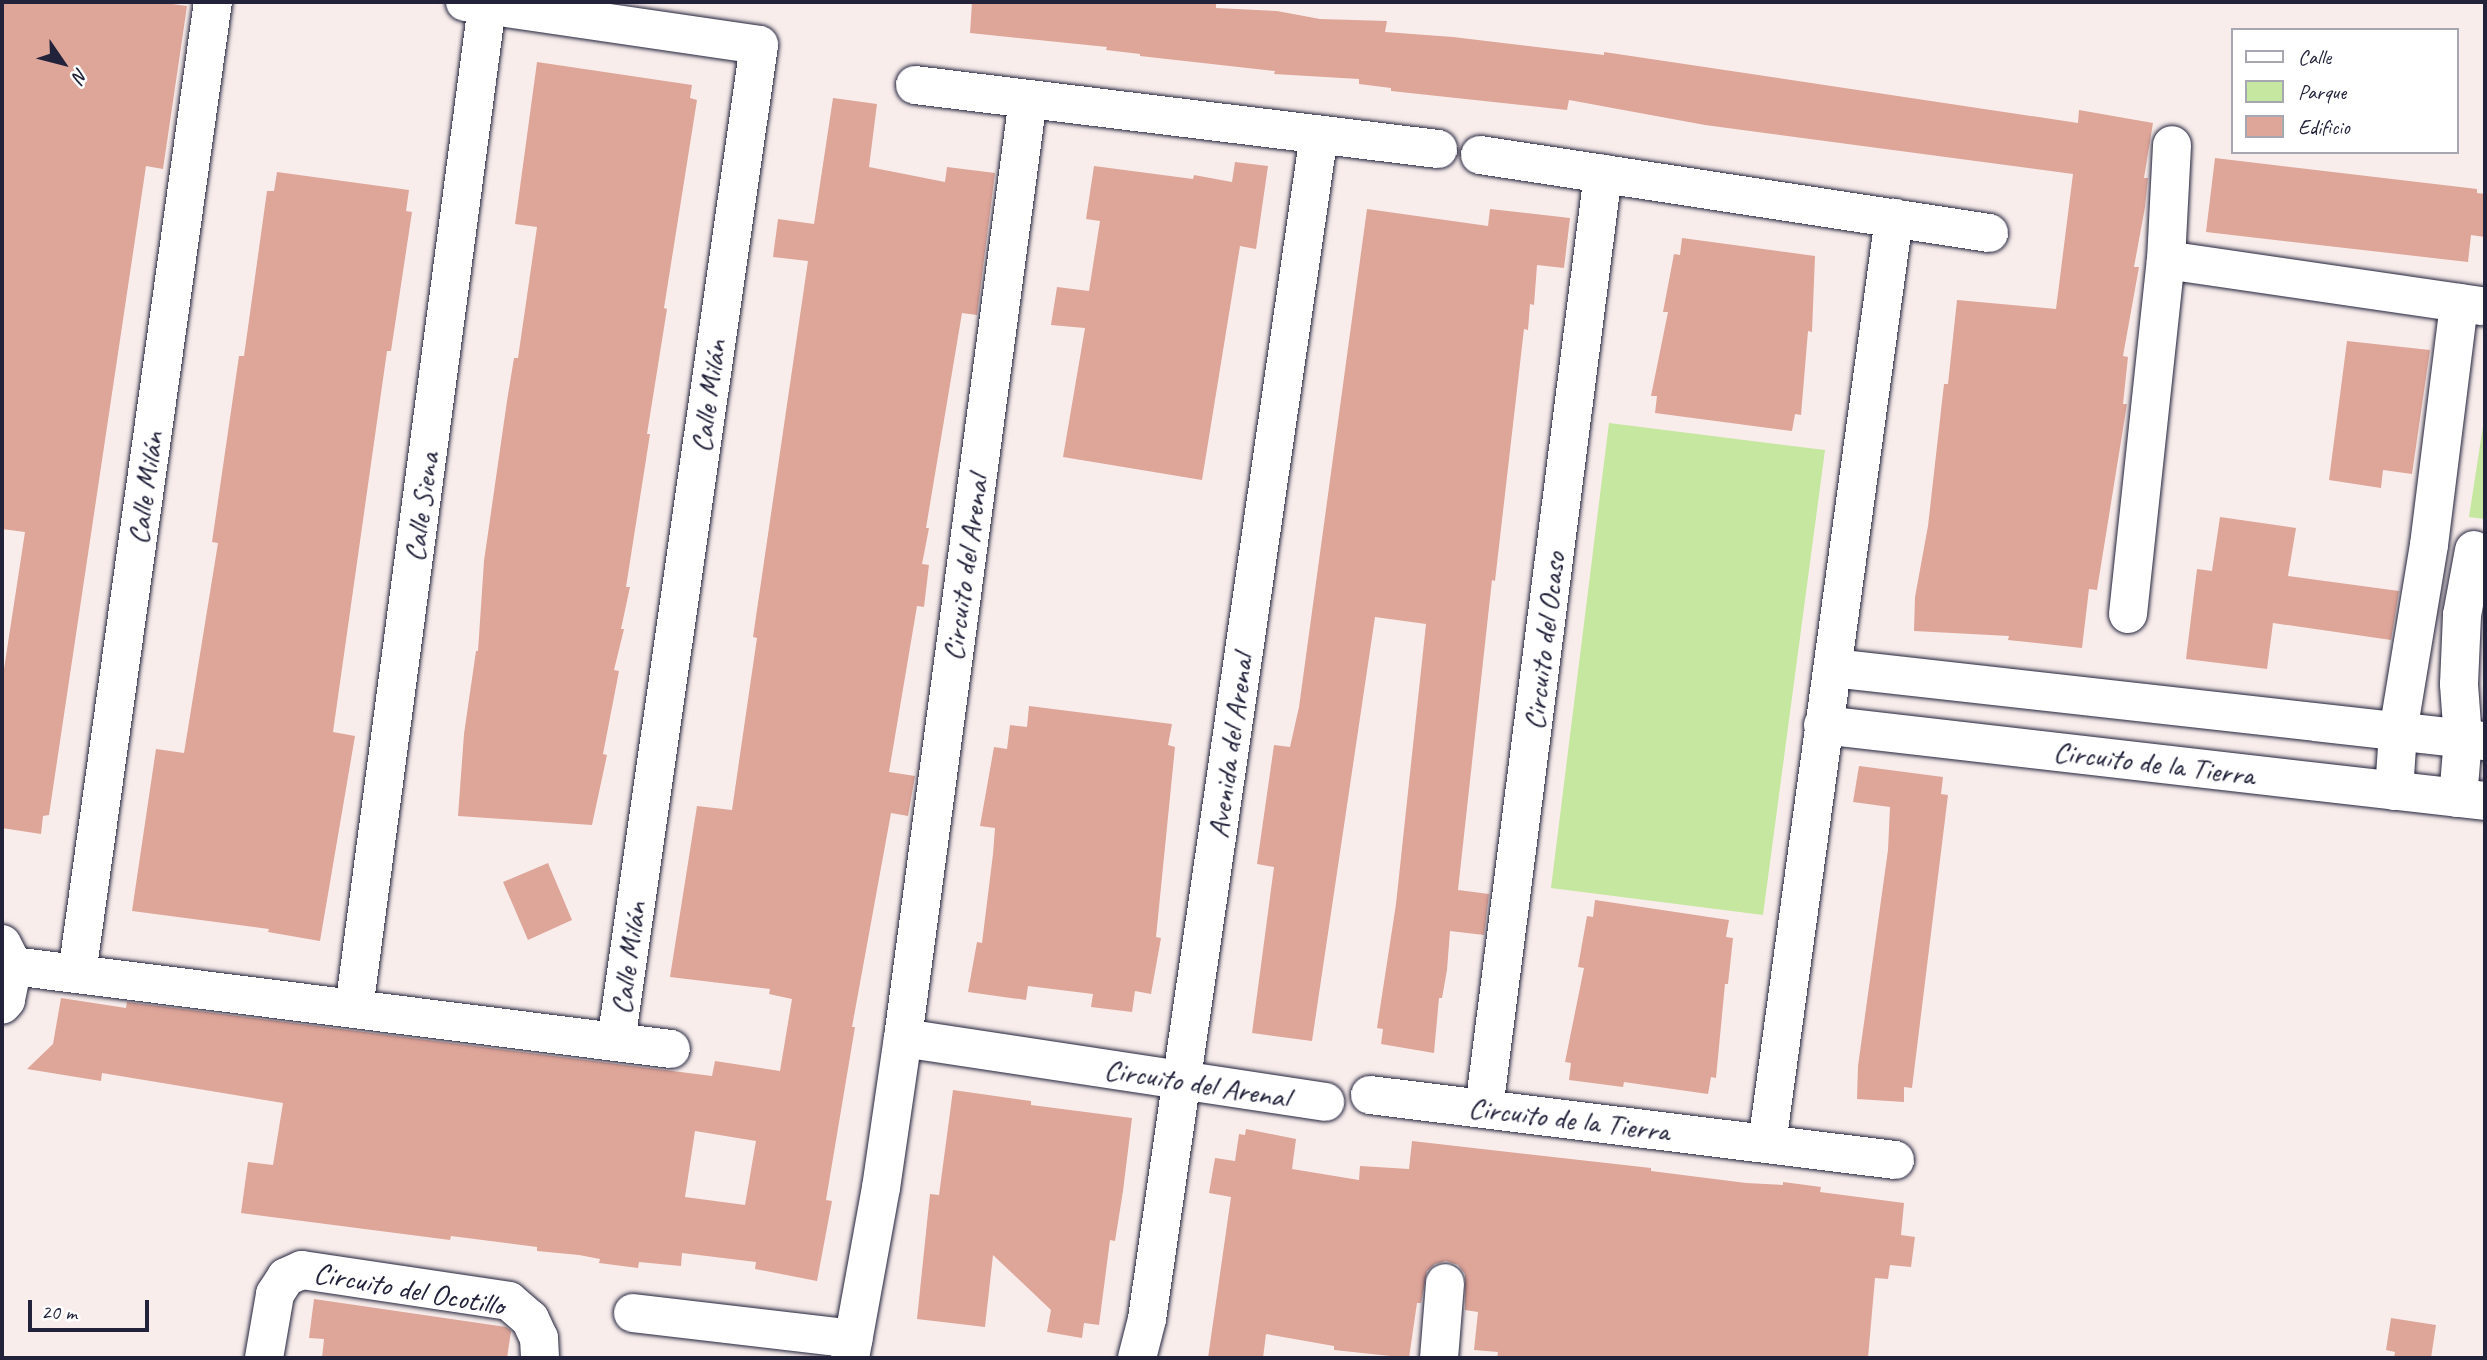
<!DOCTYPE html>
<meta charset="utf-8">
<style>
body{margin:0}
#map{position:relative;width:2487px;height:1360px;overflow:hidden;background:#f8edeb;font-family:Caveat,sans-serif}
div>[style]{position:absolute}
.green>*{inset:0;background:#c6e79f}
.building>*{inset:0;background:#dea599}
.roads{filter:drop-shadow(0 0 2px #22223b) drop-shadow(0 0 2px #22223b)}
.minor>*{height:38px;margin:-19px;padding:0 19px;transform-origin:19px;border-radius:19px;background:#fff}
span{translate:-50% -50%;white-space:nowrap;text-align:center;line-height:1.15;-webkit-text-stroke:5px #fff;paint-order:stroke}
.street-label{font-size:30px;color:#22223b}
.frame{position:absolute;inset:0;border:4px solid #22223b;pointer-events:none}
.legend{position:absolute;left:2231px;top:28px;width:228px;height:126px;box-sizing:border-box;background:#fff;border:2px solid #a7a7b1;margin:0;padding:9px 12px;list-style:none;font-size:21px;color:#22223b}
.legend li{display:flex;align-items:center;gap:14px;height:35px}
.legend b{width:35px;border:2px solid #a7a7b1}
.north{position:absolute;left:28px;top:28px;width:70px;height:70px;-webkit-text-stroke:5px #fff;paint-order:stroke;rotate:125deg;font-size:19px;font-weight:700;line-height:28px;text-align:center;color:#22223b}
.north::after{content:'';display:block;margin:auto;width:24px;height:32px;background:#22223b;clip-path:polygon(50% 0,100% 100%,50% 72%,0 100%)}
.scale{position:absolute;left:28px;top:1300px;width:121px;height:32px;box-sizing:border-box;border:4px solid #22223b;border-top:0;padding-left:9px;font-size:21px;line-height:24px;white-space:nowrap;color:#22223b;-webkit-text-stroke:5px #fff;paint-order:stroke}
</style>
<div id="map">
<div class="green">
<i style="clip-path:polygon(2485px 413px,2485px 519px,2469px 517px)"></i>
<i style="clip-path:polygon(1609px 423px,1825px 450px,1763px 915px,1551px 888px)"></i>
</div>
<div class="building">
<i style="clip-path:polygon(4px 2px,158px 2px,187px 6px,163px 169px,146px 166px,49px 815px,43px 816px,41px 834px,2px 828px,2px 682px,25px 532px,2px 529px)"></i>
<i style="clip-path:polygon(972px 2px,1194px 2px,1216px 4px,1216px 8px,1277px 11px,1320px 19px,1387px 21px,1385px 32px,1453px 37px,1604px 55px,1604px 52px,2078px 123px,2079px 110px,2153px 123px,2144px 178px,2148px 178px,2145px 207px,2134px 267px,2139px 267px,2123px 356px,2128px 357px,2123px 404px,2127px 404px,2097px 590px,2089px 589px,2082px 648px,2008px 640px,2009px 636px,1914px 631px,1915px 597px,1928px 526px,1944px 384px,1948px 384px,1957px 300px,2056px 309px,2073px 174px,1705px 125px,1569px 100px,1567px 110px,1391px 91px,1391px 88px,1359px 84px,1359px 79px,1274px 74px,1275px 71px,1140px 56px,1140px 54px,1106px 50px,1107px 47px,970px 33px)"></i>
<i style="clip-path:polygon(537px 62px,692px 85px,690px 98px,697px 100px,664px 308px,667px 309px,647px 434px,650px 434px,626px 587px,630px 587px,621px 629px,624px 629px,614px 670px,619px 671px,603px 754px,607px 755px,592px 825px,458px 816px,464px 734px,476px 651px,478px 651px,484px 561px,507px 401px,514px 358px,518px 358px,537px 227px,515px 224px)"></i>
<i style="clip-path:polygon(evenodd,833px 98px,877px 104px,869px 167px,945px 182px,947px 167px,995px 173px,977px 315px,962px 313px,926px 528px,929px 528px,922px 564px,929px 565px,924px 607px,917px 606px,889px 772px,915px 776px,908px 816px,891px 813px,852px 1027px,855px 1027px,826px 1200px,832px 1201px,817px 1281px,755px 1269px,756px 1262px,682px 1253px,681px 1266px,639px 1262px,638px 1268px,599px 1263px,600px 1259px,579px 1255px,537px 1251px,537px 1247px,451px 1236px,450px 1240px,241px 1213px,248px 1162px,273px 1165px,283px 1103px,102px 1073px,101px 1081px,27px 1069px,53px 1044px,61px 998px,126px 1008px,127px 1002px,712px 1076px,715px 1061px,780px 1071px,792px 999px,769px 994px,770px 989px,670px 977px,697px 806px,732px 810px,751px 679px,757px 638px,753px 637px,808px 261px,773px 257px,778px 219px,814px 224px,833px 98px,695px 1131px,756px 1141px,745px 1205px,685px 1197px,695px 1131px)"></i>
<i style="clip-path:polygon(2215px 158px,2477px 189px,2477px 193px,2485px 194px,2485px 237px,2471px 235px,2468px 262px,2206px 232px)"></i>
<i style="clip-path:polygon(1235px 162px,1268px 166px,1256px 249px,1240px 246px,1202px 480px,1063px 457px,1085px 328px,1051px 325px,1057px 287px,1089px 291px,1100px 221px,1086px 219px,1094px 166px,1193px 179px,1194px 175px,1232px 182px)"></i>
<i style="clip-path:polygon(277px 172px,409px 190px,406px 211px,412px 212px,391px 351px,387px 351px,333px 732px,355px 736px,320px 941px,268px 932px,269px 929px,132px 911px,156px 749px,184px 753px,218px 543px,212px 542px,239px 356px,244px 356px,267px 191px,274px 191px)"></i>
<i style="clip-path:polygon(1367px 209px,1488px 226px,1490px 209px,1570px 218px,1564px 268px,1537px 265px,1534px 305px,1530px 304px,1528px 330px,1524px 329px,1495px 581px,1492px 580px,1458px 890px,1489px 894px,1484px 935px,1450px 931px,1447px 970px,1442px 998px,1439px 998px,1434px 1053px,1381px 1044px,1383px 1029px,1377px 1028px,1396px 904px,1426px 624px,1375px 617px,1312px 1041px,1252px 1033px,1274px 867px,1257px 864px,1274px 745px,1290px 747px,1299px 707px)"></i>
<i style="clip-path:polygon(1682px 238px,1815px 256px,1812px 332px,1808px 331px,1801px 415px,1795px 414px,1792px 431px,1655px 413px,1657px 396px,1651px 396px,1668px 312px,1663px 312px,1674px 254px,1680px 255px)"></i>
<i style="clip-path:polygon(2347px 341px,2430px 350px,2412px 474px,2383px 470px,2381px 488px,2329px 480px)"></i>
<i style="clip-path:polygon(2220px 517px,2296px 528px,2288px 576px,2399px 591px,2391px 640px,2273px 623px,2267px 669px,2186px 659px,2197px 569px,2212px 571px)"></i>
<i style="clip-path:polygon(1029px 706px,1172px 724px,1168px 745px,1175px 747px,1156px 937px,1161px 938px,1151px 994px,1135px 991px,1132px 1012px,1091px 1007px,1093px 994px,1028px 986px,1026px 1000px,968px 992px,977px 942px,982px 943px,993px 854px,995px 828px,980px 826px,994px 747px,1007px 749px,1010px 725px,1027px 727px)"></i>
<i style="clip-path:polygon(1859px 766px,1943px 777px,1941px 794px,1948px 795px,1912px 1088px,1904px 1087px,1904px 1102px,1857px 1099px,1858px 1066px,1888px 850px,1890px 807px,1853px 802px)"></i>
<i style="clip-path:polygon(548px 863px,572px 920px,528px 940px,503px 882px)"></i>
<i style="clip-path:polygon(1595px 900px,1729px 920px,1726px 937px,1733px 938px,1728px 984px,1725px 984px,1716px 1078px,1711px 1077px,1708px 1094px,1624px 1082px,1623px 1087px,1569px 1080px,1571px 1063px,1565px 1062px,1584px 968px,1578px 967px,1587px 916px,1593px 917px)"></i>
<i style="clip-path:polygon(953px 1090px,1031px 1101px,1031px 1105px,1132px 1118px,1123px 1191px,1115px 1241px,1110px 1240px,1099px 1325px,1084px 1323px,1082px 1338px,1047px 1332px,1051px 1310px,993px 1255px,985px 1327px,917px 1319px,930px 1194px,939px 1195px)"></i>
<i style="clip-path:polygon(1246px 1129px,1296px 1139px,1292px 1169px,1359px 1180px,1360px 1166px,1409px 1169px,1412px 1141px,1651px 1168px,1651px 1171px,1746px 1183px,1783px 1185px,1783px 1182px,1821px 1187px,1820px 1192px,1904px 1203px,1901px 1235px,1915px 1237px,1911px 1267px,1890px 1265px,1888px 1279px,1875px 1278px,1868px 1358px,1497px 1358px,1498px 1352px,1474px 1350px,1478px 1312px,1465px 1310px,1465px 1274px,1458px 1265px,1446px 1261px,1435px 1264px,1427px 1271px,1421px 1303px,1417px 1303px,1409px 1358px,1334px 1350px,1334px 1346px,1266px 1334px,1263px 1358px,1208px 1358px,1231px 1197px,1209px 1193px,1215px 1158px,1235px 1161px,1239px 1134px,1245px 1135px)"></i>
<i style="clip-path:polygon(314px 1299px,506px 1327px,511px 1331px,507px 1358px,322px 1358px,324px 1339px,309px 1338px)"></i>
<i style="clip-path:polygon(2391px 1318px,2436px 1325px,2431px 1358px,2394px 1358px,2395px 1352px,2386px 1350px)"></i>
</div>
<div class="roads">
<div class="minor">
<i style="left:465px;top:2px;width:297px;rotate:8.3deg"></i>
<i style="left:759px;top:45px;width:1007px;rotate:98.16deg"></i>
<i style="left:915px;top:85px;width:527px;rotate:6.98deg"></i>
<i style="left:1480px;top:155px;width:515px;rotate:8.71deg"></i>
<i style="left:2166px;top:260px;width:320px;rotate:8.3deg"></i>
<i style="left:2128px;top:614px;width:356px;rotate:-83.9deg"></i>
<i style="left:2166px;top:260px;width:115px;rotate:-87deg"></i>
<i style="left:1833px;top:668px;width:656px;rotate:6.39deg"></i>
<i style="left:1823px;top:725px;width:666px;rotate:6.55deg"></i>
<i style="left:2394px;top:791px;width:59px;rotate:-86.1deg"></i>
<i style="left:2398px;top:732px;width:190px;rotate:-80.6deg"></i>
<i style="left:2429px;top:545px;width:244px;rotate:-82.9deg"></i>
<i style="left:2458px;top:798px;width:59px;rotate:-85.2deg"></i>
<i style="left:2463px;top:739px;width:55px;rotate:-94.2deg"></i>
<i style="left:2459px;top:684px;width:69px;rotate:-87.5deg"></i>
<i style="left:2462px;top:615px;width:66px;rotate:-79.5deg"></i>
<i style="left:2px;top:944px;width:25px;rotate:63deg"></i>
<i style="left:13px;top:966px;width:35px;rotate:102deg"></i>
<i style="left:6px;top:1000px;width:6px;rotate:129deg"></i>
<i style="left:13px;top:966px;width:663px;rotate:7.19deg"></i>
<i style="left:77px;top:974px;width:981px;rotate:-82.04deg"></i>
<i style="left:354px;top:1009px;width:1013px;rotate:-82.45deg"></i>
<i style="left:903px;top:1038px;width:427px;rotate:8.6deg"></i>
<i style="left:1370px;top:1095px;width:529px;rotate:7.06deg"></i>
<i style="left:1484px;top:1109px;width:943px;rotate:-82.75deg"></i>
<i style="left:1767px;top:1144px;width:935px;rotate:-82.19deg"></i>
<i style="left:633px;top:1313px;width:222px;rotate:6.7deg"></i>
<i style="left:264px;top:1358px;width:65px;rotate:-80.2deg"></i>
<i style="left:275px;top:1294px;width:20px;rotate:-57deg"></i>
<i style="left:286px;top:1277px;width:17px;rotate:-24deg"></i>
<i style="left:302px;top:1270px;width:209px;rotate:8.5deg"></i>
<i style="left:509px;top:1301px;width:28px;rotate:41deg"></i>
<i style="left:530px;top:1319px;width:21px;rotate:65deg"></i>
<i style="left:539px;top:1338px;width:20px;rotate:87deg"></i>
<i style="left:850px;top:1358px;width:173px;rotate:-79.7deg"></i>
<i style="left:881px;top:1188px;width:152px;rotate:-81.7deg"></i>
<i style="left:903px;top:1038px;width:947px;rotate:-82.42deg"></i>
<i style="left:1137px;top:1358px;width:40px;rotate:-75.6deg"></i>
<i style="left:1147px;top:1319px;width:1197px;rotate:-81.74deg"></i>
<i style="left:1439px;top:1358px;width:75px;rotate:-85.4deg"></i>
</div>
</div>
<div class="street-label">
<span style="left:708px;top:396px;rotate:-82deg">Calle Milán</span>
<span style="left:145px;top:488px;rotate:-82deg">Calle Milán</span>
<span style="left:421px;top:507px;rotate:-82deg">Calle Siena</span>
<span style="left:965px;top:568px;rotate:-82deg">Circuito del Arenal</span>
<span style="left:1544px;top:641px;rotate:-83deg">Circuito del Ocaso</span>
<span style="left:1230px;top:746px;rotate:-82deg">Avenida del Arenal</span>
<span style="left:2154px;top:763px;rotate:7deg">Circuito de la Tierra</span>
<span style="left:628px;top:958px;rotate:-82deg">Calle Milán</span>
<span style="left:1197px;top:1083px;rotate:9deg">Circuito del Arenal</span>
<span style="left:1569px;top:1119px;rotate:7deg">Circuito de la Tierra</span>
<span style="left:409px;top:1289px;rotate:10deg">Circuito del Ocotillo</span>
</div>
<div class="frame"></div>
<ul class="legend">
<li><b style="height:9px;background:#fff"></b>Calle</li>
<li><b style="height:19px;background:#c6e79f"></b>Parque</li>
<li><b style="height:19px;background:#dea599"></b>Edificio</li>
</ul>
<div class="north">N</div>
<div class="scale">20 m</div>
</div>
